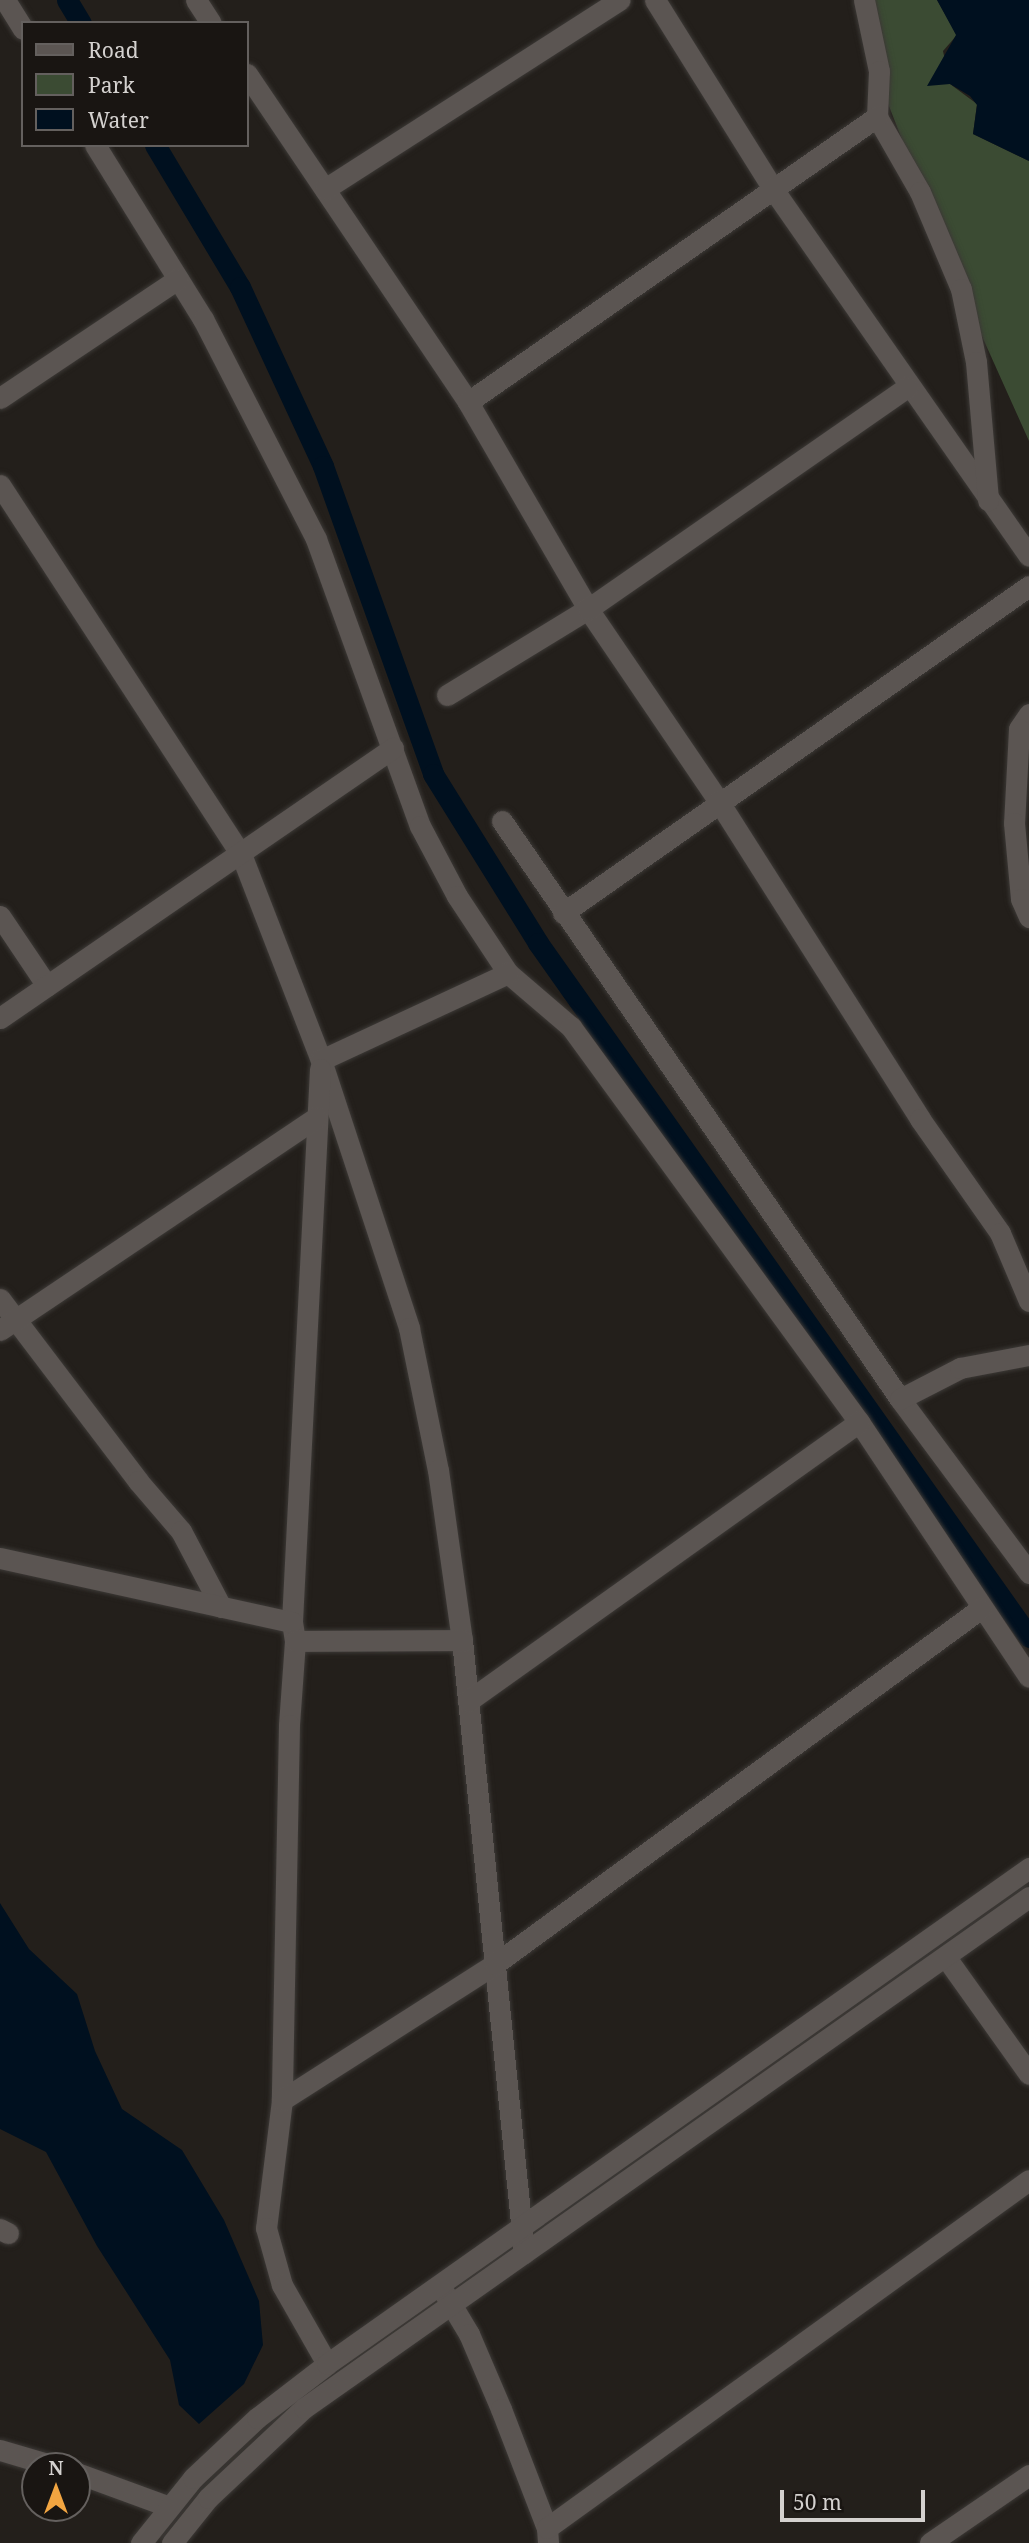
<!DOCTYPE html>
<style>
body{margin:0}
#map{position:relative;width:1029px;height:2543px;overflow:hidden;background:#231f1b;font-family:"Noto Serif",serif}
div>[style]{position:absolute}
.green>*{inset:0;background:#3b4b33}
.water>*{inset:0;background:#00101f}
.canal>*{height:21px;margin:-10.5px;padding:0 10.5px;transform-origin:10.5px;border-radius:10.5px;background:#00101f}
.roads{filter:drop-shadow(0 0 2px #3c3936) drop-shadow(0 0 2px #3c3936)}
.minor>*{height:21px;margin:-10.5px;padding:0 10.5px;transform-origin:10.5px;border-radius:10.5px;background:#5b5552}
span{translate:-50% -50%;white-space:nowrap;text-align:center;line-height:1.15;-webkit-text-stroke:5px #191512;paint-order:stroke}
.legend{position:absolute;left:21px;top:21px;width:228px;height:126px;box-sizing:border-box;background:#191512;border:2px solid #64605e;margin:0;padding:9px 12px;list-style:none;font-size:21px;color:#d4d1cf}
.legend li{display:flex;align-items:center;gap:14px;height:35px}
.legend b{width:35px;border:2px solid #64605e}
.north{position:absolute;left:21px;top:2452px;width:70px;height:70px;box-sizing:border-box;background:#191512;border:2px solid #64605e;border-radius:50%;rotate:0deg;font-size:19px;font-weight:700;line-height:28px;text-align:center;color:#d4d1cf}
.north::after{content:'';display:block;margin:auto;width:24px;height:32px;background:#f2a541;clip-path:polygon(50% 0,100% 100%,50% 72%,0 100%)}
.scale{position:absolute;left:780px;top:2490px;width:145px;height:32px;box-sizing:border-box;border:4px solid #d4d1cf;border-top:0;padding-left:9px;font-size:21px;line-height:24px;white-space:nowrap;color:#d4d1cf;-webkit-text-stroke:5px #191512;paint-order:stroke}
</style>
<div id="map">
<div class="green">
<i style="clip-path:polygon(860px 0,937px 0,957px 35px,943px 51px,950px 84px,977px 104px,973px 134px,1029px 161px,1029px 441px,954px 274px,882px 88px)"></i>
</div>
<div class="water">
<i style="clip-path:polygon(937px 0,1029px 0,1029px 161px,973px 134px,977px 105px,970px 96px,950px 84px,927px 86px,956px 35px)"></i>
<i style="clip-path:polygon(0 1903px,29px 1949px,77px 1994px,95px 2051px,122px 2109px,182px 2150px,224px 2220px,259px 2301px,263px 2345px,244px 2384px,199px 2424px,179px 2405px,170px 2360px,97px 2246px,46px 2152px,0 2129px)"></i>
</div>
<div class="canal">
<i style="left:67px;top:0;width:27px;rotate:59deg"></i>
<i style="left:155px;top:145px;width:165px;rotate:59.1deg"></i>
<i style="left:240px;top:287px;width:197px;rotate:65.1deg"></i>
<i style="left:323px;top:466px;width:327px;rotate:70.3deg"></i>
<i style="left:433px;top:774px;width:199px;rotate:58.1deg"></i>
<i style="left:538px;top:943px;width:850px;rotate:54.72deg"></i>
</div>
<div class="roads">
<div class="minor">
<i style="left:5px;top:0;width:34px;rotate:58deg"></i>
<i style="left:196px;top:0;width:27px;rotate:57deg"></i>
<i style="left:655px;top:0;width:223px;rotate:58deg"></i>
<i style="left:773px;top:189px;width:447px;rotate:55.1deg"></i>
<i style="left:864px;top:0;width:73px;rotate:78.1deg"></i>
<i style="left:879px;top:71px;width:46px;rotate:92.5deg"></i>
<i style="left:877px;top:117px;width:86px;rotate:60.2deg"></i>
<i style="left:920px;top:192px;width:105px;rotate:67.1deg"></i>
<i style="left:961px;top:289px;width:75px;rotate:78.4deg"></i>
<i style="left:976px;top:362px;width:139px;rotate:85deg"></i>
<i style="left:247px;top:74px;width:396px;rotate:56deg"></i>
<i style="left:468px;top:402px;width:239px;rotate:59.9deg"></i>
<i style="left:588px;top:609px;width:233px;rotate:55.8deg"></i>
<i style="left:719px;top:802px;width:375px;rotate:57.6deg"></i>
<i style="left:920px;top:1119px;width:139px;rotate:54.9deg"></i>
<i style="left:1000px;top:1233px;width:74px;rotate:66.9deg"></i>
<i style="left:95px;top:145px;width:205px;rotate:58.2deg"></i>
<i style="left:203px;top:319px;width:247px;rotate:62.8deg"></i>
<i style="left:316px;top:539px;width:305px;rotate:70.1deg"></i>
<i style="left:420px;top:826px;width:79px;rotate:62.1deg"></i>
<i style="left:457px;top:896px;width:92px;rotate:56.5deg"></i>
<i style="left:508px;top:973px;width:83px;rotate:40.6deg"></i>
<i style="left:571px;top:1027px;width:489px;rotate:53.9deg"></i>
<i style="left:859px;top:1422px;width:306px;rotate:56.3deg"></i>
<i style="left:325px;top:189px;width:350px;rotate:-32.7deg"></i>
<i style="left:0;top:398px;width:214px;rotate:-33.8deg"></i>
<i style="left:468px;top:402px;width:499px;rotate:-34.9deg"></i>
<i style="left:0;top:485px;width:441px;rotate:56.9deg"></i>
<i style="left:241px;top:854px;width:221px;rotate:68.8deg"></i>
<i style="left:321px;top:1060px;width:282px;rotate:71.8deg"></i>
<i style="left:409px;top:1328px;width:145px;rotate:78.5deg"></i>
<i style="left:438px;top:1470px;width:172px;rotate:82deg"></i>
<i style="left:462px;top:1640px;width:616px;rotate:84.22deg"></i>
<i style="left:447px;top:695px;width:165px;rotate:-31.4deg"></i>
<i style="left:588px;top:609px;width:389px;rotate:-34.8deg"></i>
<i style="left:1029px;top:714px;width:18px;rotate:124deg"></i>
<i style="left:1019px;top:729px;width:94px;rotate:93deg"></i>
<i style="left:1014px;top:823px;width:76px;rotate:84.7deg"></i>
<i style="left:1021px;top:899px;width:20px;rotate:66deg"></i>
<i style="left:502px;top:821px;width:702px;rotate:55.45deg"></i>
<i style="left:900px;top:1399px;width:217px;rotate:53.4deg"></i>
<i style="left:563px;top:913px;width:569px;rotate:-35.06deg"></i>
<i style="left:0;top:916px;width:84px;rotate:56.1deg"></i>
<i style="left:0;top:1018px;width:477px;rotate:-34.5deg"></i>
<i style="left:321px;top:1060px;width:206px;rotate:-24.9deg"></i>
<i style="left:320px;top:1069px;width:554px;rotate:92.9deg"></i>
<i style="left:292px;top:1622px;width:19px;rotate:81deg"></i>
<i style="left:295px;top:1641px;width:84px;rotate:94.1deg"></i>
<i style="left:289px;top:1725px;width:375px;rotate:91.1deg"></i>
<i style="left:282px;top:2100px;width:129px;rotate:97.1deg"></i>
<i style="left:266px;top:2228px;width:59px;rotate:74.3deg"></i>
<i style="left:282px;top:2285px;width:91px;rotate:60.3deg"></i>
<i style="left:0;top:1299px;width:228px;rotate:52.8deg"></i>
<i style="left:138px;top:1481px;width:66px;rotate:49.3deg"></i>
<i style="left:181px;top:1531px;width:86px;rotate:62.2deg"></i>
<i style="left:0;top:1330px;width:380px;rotate:-33.9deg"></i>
<i style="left:900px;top:1399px;width:68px;rotate:-27.3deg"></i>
<i style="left:960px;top:1368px;width:70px;rotate:-10.7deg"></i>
<i style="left:0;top:1558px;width:299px;rotate:12.4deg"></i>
<i style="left:295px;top:1641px;width:167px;rotate:-0.3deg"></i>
<i style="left:468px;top:1701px;width:480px;rotate:-35.5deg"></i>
<i style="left:947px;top:1959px;width:141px;rotate:54.5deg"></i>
<i style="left:282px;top:2100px;width:253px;rotate:-32.6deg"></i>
<i style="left:495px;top:1964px;width:601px;rotate:-36.2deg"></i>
<i style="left:0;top:2229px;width:9px;rotate:27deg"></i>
<i style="left:445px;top:2294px;width:47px;rotate:59deg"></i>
<i style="left:469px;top:2334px;width:82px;rotate:66.9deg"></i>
<i style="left:501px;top:2409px;width:128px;rotate:68.9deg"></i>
<i style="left:547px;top:2528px;width:15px;rotate:86deg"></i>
<i style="left:0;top:2450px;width:56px;rotate:16.5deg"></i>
<i style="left:77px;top:2473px;width:96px;rotate:20.1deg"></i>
<i style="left:547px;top:2528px;width:594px;rotate:-35.83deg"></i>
<i style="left:141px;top:2543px;width:83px;rotate:-51.3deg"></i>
<i style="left:193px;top:2478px;width:88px;rotate:-43.2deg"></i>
<i style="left:257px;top:2418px;width:88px;rotate:-37.6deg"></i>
<i style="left:327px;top:2364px;width:860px;rotate:-35.24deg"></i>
<i style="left:172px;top:2543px;width:58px;rotate:-51.3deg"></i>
<i style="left:208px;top:2498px;width:132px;rotate:-43.2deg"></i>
<i style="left:304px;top:2408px;width:887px;rotate:-35.18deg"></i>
<i style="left:930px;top:2543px;width:120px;rotate:-34.5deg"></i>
</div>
</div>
<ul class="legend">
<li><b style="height:9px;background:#5b5552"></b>Road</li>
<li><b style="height:19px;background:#3b4b33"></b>Park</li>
<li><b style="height:19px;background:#00101f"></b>Water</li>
</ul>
<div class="north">N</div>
<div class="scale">50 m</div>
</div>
